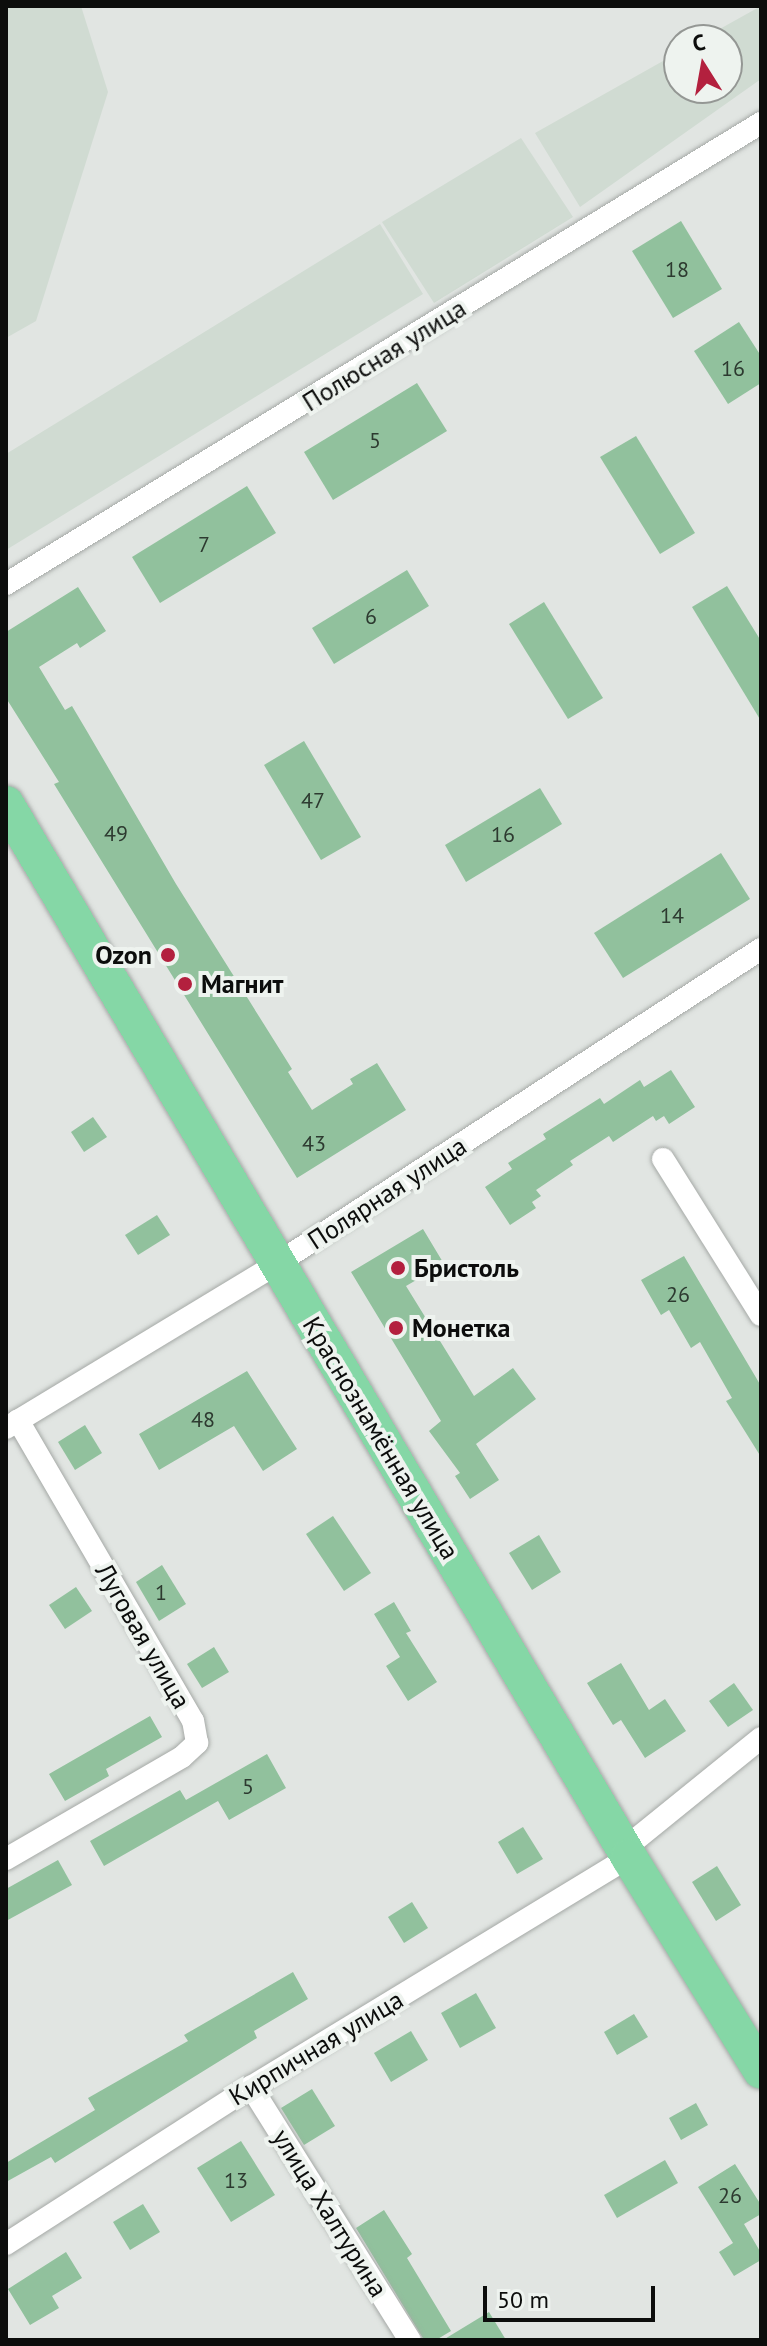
<!DOCTYPE html>
<meta charset="utf-8">
<style>
body{margin:0}
#map{position:relative;width:767px;height:2346px;overflow:hidden;background:#e1e5e2;font-family:"PT Sans",sans-serif}
div>[style]{position:absolute}
.built>*{inset:0;background:#d0dbd2}
.building>*{inset:0;background:#91c19d}
.roads{filter:drop-shadow(0 0 2px #a5a9a6) drop-shadow(0 0 2px #a5a9a6)}
.minor>*{height:22px;margin:-11px;padding:0 11px;transform-origin:11px;border-radius:11px;background:#fff}
.primary>*{height:36px;margin:-18px;padding:0 18px;transform-origin:18px;border-radius:18px;background:#85d7a6}
.dots>*{width:22px;height:22px;translate:-50% -50%;box-sizing:border-box;border:4px solid #eef3ef;border-radius:50%}
span{translate:-50% -50%;white-space:nowrap;text-align:center;line-height:1.15;-webkit-text-stroke:8px #eef3ef;paint-order:stroke}
.number-label{font-size:22px;color:#2d3a30}
.number-label span{-webkit-text-stroke-width:0}
.street-label{font-size:26px;color:#0c0d0c}
.poi-label{font-size:26px;color:#0c0d0c;font-weight:700}
.right{translate:-100% -50%;text-align:right}
.left{translate:0 -50%;text-align:left}
.frame{position:absolute;inset:0;border:8px solid #0c0d0c;pointer-events:none}
.north{position:absolute;left:663px;top:24px;width:80px;height:80px;box-sizing:border-box;background:#eef3ef;border:2px solid #949794;border-radius:50%;rotate:349deg;font-size:22px;font-weight:700;line-height:32px;text-align:center;color:#0c0d0c}
.north::after{content:'';display:block;margin:auto;width:28px;height:36px;background:#b3203e;clip-path:polygon(50% 0,100% 100%,50% 72%,0 100%)}
.scale{position:absolute;left:483px;top:2286px;width:172px;height:36px;box-sizing:border-box;border:4px solid #0c0d0c;border-top:0;padding-left:10px;font-size:24px;line-height:28px;white-space:nowrap;color:#0c0d0c;-webkit-text-stroke:6px #eef3ef;paint-order:stroke}
</style>
<div id="map">
<div class="built">
<i style="clip-path:polygon(6px 6px,81px 6px,108px 92px,36px 321px,6px 338px)"></i>
<i style="clip-path:polygon(761px 6px,761px 79px,580px 207px,535px 133px,679px 52px,679px 88px,727px 88px,727px 40px,700px 40px)"></i>
<i style="clip-path:polygon(521px 138px,573px 217px,434px 303px,382px 222px)"></i>
<i style="clip-path:polygon(380px 224px,423px 294px,6px 550px,6px 454px)"></i>
</div>
<div class="building">
<i style="clip-path:polygon(681px 221px,722px 289px,673px 318px,632px 251px)"></i>
<i style="clip-path:polygon(739px 322px,761px 356px,761px 383px,728px 404px,694px 351px)"></i>
<i style="clip-path:polygon(417px 383px,447px 431px,333px 500px,304px 452px)"></i>
<i style="clip-path:polygon(636px 436px,695px 533px,660px 554px,600px 457px)"></i>
<i style="clip-path:polygon(247px 486px,276px 533px,160px 603px,132px 557px)"></i>
<i style="clip-path:polygon(407px 570px,429px 606px,334px 664px,312px 628px)"></i>
<i style="clip-path:polygon(727px 586px,761px 641px,761px 721px,692px 607px)"></i>
<i style="clip-path:polygon(78px 587px,106px 631px,80px 648px,77px 643px,39px 667px,65px 710px,72px 706px,88px 733px,176px 884px,292px 1069px,288px 1072px,312px 1110px,353px 1084px,350px 1079px,377px 1063px,406px 1110px,297px 1178px,54px 784px,59px 782px,6px 698px,6px 632px)"></i>
<i style="clip-path:polygon(544px 602px,603px 698px,568px 719px,509px 624px)"></i>
<i style="clip-path:polygon(304px 741px,361px 837px,321px 860px,264px 765px)"></i>
<i style="clip-path:polygon(540px 788px,562px 824px,466px 882px,445px 845px)"></i>
<i style="clip-path:polygon(721px 853px,750px 899px,623px 978px,594px 933px)"></i>
<i style="clip-path:polygon(671px 1070px,695px 1107px,669px 1124px,664px 1116px,656px 1121px,653px 1116px,613px 1142px,609px 1136px,570px 1161px,573px 1165px,536px 1190px,541px 1196px,532px 1202px,536px 1208px,510px 1225px,485px 1187px,512px 1169px,508px 1163px,546px 1139px,543px 1134px,600px 1098px,604px 1104px,640px 1080px,644px 1087px)"></i>
<i style="clip-path:polygon(93px 1117px,107px 1137px,84px 1152px,71px 1132px)"></i>
<i style="clip-path:polygon(157px 1215px,170px 1235px,138px 1255px,125px 1235px)"></i>
<i style="clip-path:polygon(423px 1229px,444px 1264px,406px 1286px,474px 1396px,513px 1368px,536px 1399px,476px 1444px,499px 1480px,470px 1499px,455px 1476px,460px 1473px,429px 1431px,441px 1421px,351px 1272px)"></i>
<i style="clip-path:polygon(684px 1256px,761px 1386px,761px 1457px,726px 1401px,732px 1398px,700px 1342px,691px 1348px,669px 1310px,661px 1315px,641px 1280px)"></i>
<i style="clip-path:polygon(247px 1371px,297px 1449px,263px 1471px,234px 1426px,159px 1470px,139px 1434px)"></i>
<i style="clip-path:polygon(85px 1425px,102px 1453px,75px 1470px,58px 1442px)"></i>
<i style="clip-path:polygon(333px 1516px,371px 1573px,344px 1591px,306px 1534px)"></i>
<i style="clip-path:polygon(539px 1535px,561px 1572px,532px 1590px,509px 1553px)"></i>
<i style="clip-path:polygon(162px 1565px,186px 1604px,159px 1621px,136px 1582px)"></i>
<i style="clip-path:polygon(76px 1587px,92px 1611px,65px 1629px,49px 1605px)"></i>
<i style="clip-path:polygon(394px 1602px,411px 1631px,406px 1633px,437px 1682px,408px 1701px,386px 1666px,400px 1657px,374px 1614px)"></i>
<i style="clip-path:polygon(214px 1647px,229px 1672px,202px 1688px,187px 1664px)"></i>
<i style="clip-path:polygon(621px 1663px,649px 1710px,665px 1699px,686px 1731px,645px 1758px,621px 1720px,613px 1725px,587px 1683px)"></i>
<i style="clip-path:polygon(734px 1683px,753px 1710px,728px 1727px,709px 1701px)"></i>
<i style="clip-path:polygon(150px 1716px,162px 1737px,106px 1769px,109px 1776px,65px 1801px,49px 1774px)"></i>
<i style="clip-path:polygon(267px 1754px,286px 1788px,229px 1820px,218px 1801px,104px 1866px,90px 1841px,180px 1790px,186px 1800px)"></i>
<i style="clip-path:polygon(523px 1827px,543px 1859px,517px 1874px,498px 1842px)"></i>
<i style="clip-path:polygon(58px 1860px,72px 1885px,6px 1921px,6px 1889px)"></i>
<i style="clip-path:polygon(717px 1866px,741px 1905px,716px 1921px,692px 1882px)"></i>
<i style="clip-path:polygon(412px 1902px,428px 1928px,404px 1943px,388px 1917px)"></i>
<i style="clip-path:polygon(293px 1972px,308px 1999px,254px 2031px,257px 2038px,55px 2163px,51px 2157px,6px 2182px,6px 2163px,95px 2110px,88px 2098px,188px 2041px,184px 2035px)"></i>
<i style="clip-path:polygon(476px 1993px,496px 2028px,460px 2048px,441px 2013px)"></i>
<i style="clip-path:polygon(634px 2014px,648px 2037px,617px 2055px,604px 2032px)"></i>
<i style="clip-path:polygon(411px 2031px,428px 2060px,391px 2082px,374px 2053px)"></i>
<i style="clip-path:polygon(312px 2089px,335px 2126px,304px 2145px,281px 2108px)"></i>
<i style="clip-path:polygon(696px 2103px,708px 2125px,681px 2140px,669px 2118px)"></i>
<i style="clip-path:polygon(241px 2141px,275px 2195px,231px 2222px,197px 2168px)"></i>
<i style="clip-path:polygon(665px 2160px,678px 2183px,617px 2218px,604px 2195px)"></i>
<i style="clip-path:polygon(735px 2164px,761px 2205px,761px 2214px,744px 2224px,761px 2253px,761px 2260px,734px 2276px,719px 2252px,733px 2243px,698px 2187px)"></i>
<i style="clip-path:polygon(143px 2204px,160px 2232px,130px 2250px,113px 2222px)"></i>
<i style="clip-path:polygon(384px 2210px,412px 2254px,407px 2258px,451px 2331px,436px 2340px,424px 2340px,356px 2228px)"></i>
<i style="clip-path:polygon(66px 2252px,82px 2278px,52px 2296px,59px 2308px,30px 2325px,8px 2289px)"></i>
<i style="clip-path:polygon(489px 2312px,506px 2340px,443px 2340px)"></i>
</div>
<div class="roads">
<div class="minor">
<i style="left:6px;top:584px;width:885px;rotate:-31.41deg"></i>
<i style="left:663px;top:1159px;width:184px;rotate:57.9deg"></i>
<i style="left:6px;top:1428px;width:318px;rotate:-31.2deg"></i>
<i style="left:278px;top:1263px;width:576px;rotate:-33.03deg"></i>
<i style="left:624px;top:1849px;width:176px;rotate:-39deg"></i>
<i style="left:6px;top:1859px;width:203px;rotate:-30.1deg"></i>
<i style="left:182px;top:1757px;width:21px;rotate:-43deg"></i>
<i style="left:197px;top:1743px;width:22px;rotate:-100deg"></i>
<i style="left:193px;top:1721px;width:348px;rotate:-120.2deg"></i>
<i style="left:251px;top:2087px;width:299px;rotate:57.9deg"></i>
<i style="left:6px;top:2244px;width:291px;rotate:-32.7deg"></i>
<i style="left:251px;top:2087px;width:442px;rotate:-31.3deg"></i>
</div>
<div class="primary">
<i style="left:6px;top:804px;width:1223px;rotate:59.39deg"></i>
<i style="left:629px;top:1857px;width:251px;rotate:58.3deg"></i>
</div>
</div>
<div class="dots">
<i style="left:168px;top:955px;background:#b3203e"></i>
<i style="left:185px;top:984px;background:#b3203e"></i>
<i style="left:398px;top:1268px;background:#b3203e"></i>
<i style="left:396px;top:1328px;background:#b3203e"></i>
</div>
<div class="number-label">
<span style="left:677px;top:270px">18</span>
<span style="left:733px;top:369px">16</span>
<span style="left:375px;top:441px">5</span>
<span style="left:204px;top:545px">7</span>
<span style="left:371px;top:617px">6</span>
<span style="left:313px;top:801px">47</span>
<span style="left:116px;top:834px">49</span>
<span style="left:503px;top:835px">16</span>
<span style="left:672px;top:916px">14</span>
<span style="left:314px;top:1144px">43</span>
<span style="left:678px;top:1295px">26</span>
<span style="left:203px;top:1420px">48</span>
<span style="left:161px;top:1593px">1</span>
<span style="left:248px;top:1787px">5</span>
<span style="left:236px;top:2181px">13</span>
<span style="left:730px;top:2196px">26</span>
</div>
<div class="street-label">
<span style="left:384px;top:355px;rotate:-32deg">Полюсная улица</span>
<span style="left:387px;top:1193px;rotate:-33deg">Полярная улица</span>
<span style="left:381px;top:1438px;rotate:59deg">Краснознамённая улица</span>
<span style="left:143px;top:1636px;rotate:60deg">Луговая улица</span>
<span style="left:316px;top:2048px;rotate:-31deg">Кирпичная улица</span>
<span style="left:330px;top:2213px;rotate:58deg">улица Халтурина</span>
</div>
<div class="poi-label">
<span class="right" style="left:152px;top:955px">Ozon</span>
<span class="left" style="left:201px;top:984px">Магнит</span>
<span class="left" style="left:414px;top:1268px">Бристоль</span>
<span class="left" style="left:412px;top:1328px">Монетка</span>
</div>
<div class="frame"></div>
<div class="north">С</div>
<div class="scale">50 m</div>
</div>
